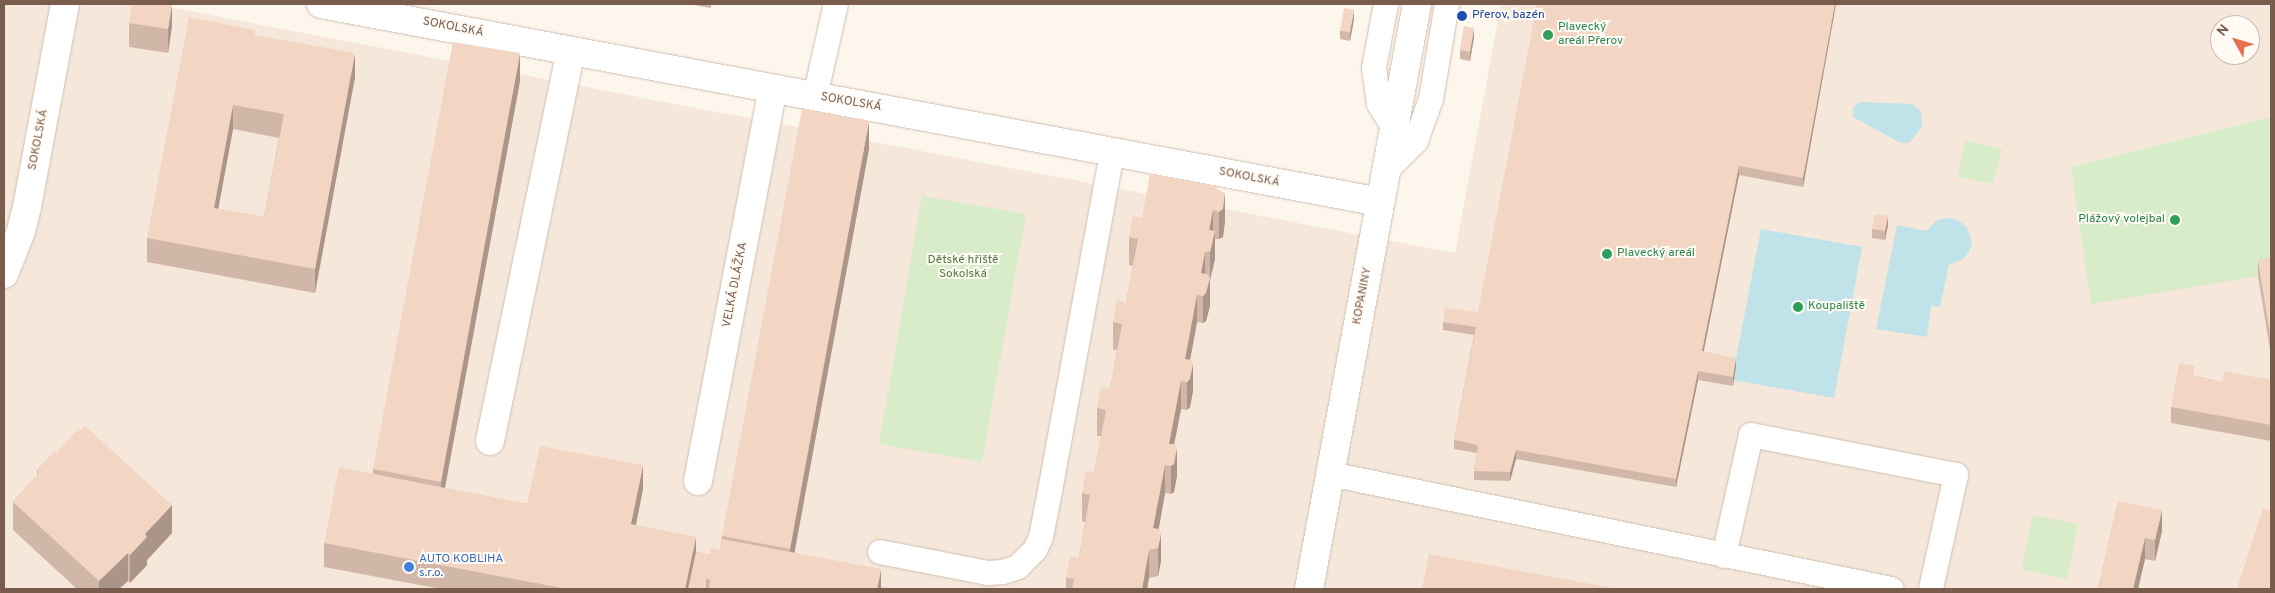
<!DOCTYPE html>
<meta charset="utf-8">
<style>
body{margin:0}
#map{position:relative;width:2275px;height:593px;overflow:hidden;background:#fdf6ec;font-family:Overpass,sans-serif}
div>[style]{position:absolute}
.residential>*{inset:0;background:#f5e8da}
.green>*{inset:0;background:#d8ecc9}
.water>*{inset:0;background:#bfe3e8}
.roads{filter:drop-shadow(0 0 1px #d1beb0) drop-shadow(0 0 1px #d1beb0)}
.service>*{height:24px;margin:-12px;padding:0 12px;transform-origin:12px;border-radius:12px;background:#fff}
.minor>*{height:28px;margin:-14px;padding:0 14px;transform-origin:14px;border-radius:14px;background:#fff}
.wall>*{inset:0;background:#d1b7a8}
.shaded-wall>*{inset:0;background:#aa9588}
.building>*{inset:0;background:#f3d5c3}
.dots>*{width:14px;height:14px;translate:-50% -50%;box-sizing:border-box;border:2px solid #fffaf3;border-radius:50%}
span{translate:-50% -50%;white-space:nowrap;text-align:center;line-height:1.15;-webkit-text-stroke:4px #fffaf3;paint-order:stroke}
.transit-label{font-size:12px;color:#164399}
.left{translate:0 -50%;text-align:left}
.street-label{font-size:12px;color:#7a5c4d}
.leisure-label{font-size:12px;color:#27864d}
.right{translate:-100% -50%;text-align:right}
.park-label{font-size:12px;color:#537a41}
.shop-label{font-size:12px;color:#366cbe}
.frame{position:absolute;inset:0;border:5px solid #7a5c4d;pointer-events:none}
.north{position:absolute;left:2210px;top:15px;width:50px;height:50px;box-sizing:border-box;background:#fffaf3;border:1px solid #cabbb1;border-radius:50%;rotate:309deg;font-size:14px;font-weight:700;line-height:20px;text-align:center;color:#7a5c4d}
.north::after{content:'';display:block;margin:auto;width:18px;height:22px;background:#e76f51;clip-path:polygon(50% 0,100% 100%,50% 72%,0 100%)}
</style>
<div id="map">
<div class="residential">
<i style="clip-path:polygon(evenodd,4px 4px,152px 4px,1455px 253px,1501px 4px,2271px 4px,2271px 589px,4px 589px,4px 4px,2220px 25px,2250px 25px,2250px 55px,2220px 55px,2220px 25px)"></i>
</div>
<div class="green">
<i style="clip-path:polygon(2271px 117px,2271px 274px,2091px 304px,2071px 167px)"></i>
<i style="clip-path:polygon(1965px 141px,2002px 149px,1993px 184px,1958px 177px)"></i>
<i style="clip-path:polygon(922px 196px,1026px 214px,982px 462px,879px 444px)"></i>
<i style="clip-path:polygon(2033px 515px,2078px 524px,2067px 579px,2021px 569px)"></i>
</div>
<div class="water">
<i style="clip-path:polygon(1860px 102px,1912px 104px,1921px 111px,1922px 127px,1909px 143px,1899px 142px,1853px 117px,1853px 108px)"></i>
<i style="clip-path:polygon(1946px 218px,1956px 219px,1967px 227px,1972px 243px,1969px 252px,1962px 260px,1949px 264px,1940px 307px,1931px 306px,1927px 337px,1876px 329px,1897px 225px,1926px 231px,1937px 220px)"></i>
<i style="clip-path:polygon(1761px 229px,1862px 247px,1834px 398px,1716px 377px,1734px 369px)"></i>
</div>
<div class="roads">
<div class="service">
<i style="left:1386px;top:4px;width:65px;rotate:100.6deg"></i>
<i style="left:1374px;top:68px;width:36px;rotate:82deg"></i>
<i style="left:1379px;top:104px;width:28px;rotate:58deg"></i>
<i style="left:815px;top:97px;width:95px;rotate:-77.3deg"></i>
<i style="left:1387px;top:170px;width:41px;rotate:-45deg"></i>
<i style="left:1416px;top:141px;width:45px;rotate:-70.3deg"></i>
<i style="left:1431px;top:99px;width:96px;rotate:-80.4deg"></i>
<i style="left:1330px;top:474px;width:573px;rotate:11.58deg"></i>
<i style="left:880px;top:552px;width:110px;rotate:11deg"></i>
<i style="left:988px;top:573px;width:15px;rotate:-4deg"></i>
<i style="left:1003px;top:572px;width:16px;rotate:-18deg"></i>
<i style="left:1018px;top:567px;width:24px;rotate:-45deg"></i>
<i style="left:1035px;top:550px;width:14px;rotate:-65deg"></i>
<i style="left:1041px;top:537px;width:47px;rotate:-78.9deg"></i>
<i style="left:1050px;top:491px;width:345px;rotate:-79.6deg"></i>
<i style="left:1724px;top:556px;width:124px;rotate:-77.4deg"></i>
<i style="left:1751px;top:435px;width:209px;rotate:11deg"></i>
<i style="left:1956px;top:475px;width:117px;rotate:102.4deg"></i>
</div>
<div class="minor">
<i style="left:321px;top:4px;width:1077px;rotate:10.59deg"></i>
<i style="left:4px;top:274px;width:46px;rotate:-68.4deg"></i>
<i style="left:21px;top:231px;width:25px;rotate:-76deg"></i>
<i style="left:27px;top:207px;width:207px;rotate:-79.4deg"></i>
<i style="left:490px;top:441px;width:398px;rotate:-78.3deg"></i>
<i style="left:698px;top:481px;width:399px;rotate:-79.2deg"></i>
<i style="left:1309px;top:589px;width:595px;rotate:-79.54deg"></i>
</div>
</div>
<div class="wall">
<i style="clip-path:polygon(688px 4px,711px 4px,711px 8px)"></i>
<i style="clip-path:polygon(1836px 4px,1803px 187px,1739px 175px,1703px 351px,1736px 366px,1733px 386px,1698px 380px,1676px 487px,1516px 459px,1510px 481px,1474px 480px,1474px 471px,1477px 453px,1454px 449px,1454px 440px,1474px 335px,1443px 330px,1443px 322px,1478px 312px)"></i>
<i style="clip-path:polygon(1354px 19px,1350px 41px,1340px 39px,1340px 31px)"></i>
<i style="clip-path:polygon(129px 23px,172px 26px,168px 53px,129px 47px)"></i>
<i style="clip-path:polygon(evenodd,255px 35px,355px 77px,315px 293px,147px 262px,147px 238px,255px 35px,233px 129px,279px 138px,264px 217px,218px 209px,233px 129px)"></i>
<i style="clip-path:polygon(1474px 37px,1470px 61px,1460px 59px,1460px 50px)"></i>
<i style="clip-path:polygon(520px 81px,445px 488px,527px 504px,643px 489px,636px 525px,696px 552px,710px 555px,720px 550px,722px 536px,869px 149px,794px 553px,881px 587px,891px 589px,441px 589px,324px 567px,324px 543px,373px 474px,373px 469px)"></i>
<i style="clip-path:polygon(1217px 189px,1225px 221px,1223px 237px,1219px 239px,1215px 239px,1215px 259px,1210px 280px,1210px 306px,1206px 321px,1203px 323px,1197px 322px,1190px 360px,1193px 391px,1190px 407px,1187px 410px,1181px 409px,1174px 444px,1177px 476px,1174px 492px,1171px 494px,1165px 493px,1159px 528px,1161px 561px,1158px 576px,1149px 578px,1147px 589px,1066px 589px,1066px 578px,1079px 558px,1085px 522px,1082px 521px,1082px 493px,1094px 473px,1101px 436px,1097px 436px,1097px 408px,1110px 389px,1117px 350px,1113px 350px,1113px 322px,1126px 302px,1133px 266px,1129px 265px,1129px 237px,1142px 218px)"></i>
<i style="clip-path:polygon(1888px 225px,1885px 240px,1872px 238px,1872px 229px)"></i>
<i style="clip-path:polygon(2271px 258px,2271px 356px,2258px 276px,2258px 260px)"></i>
<i style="clip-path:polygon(2195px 376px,2222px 382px,2271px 380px,2271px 441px,2171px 423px,2171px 407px)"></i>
<i style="clip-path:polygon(56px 453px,172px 533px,147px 560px,147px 565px,130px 583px,128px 581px,119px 589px,77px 589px,13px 530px,13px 502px,37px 475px,37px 470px)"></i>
<i style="clip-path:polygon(2118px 501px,2162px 531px,2155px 561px,2145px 559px,2138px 589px,2098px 589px)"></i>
</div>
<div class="shaded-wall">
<i style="clip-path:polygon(172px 4px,172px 26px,168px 53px,168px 29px)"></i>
<i style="clip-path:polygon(1835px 4px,1836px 4px,1803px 187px,1803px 178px)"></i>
<i style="clip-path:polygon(1354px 10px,1354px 19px,1350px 41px,1350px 32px)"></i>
<i style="clip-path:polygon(1474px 28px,1474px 37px,1470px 61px,1470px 52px)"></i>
<i style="clip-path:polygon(355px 53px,355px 77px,315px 293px,315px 269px)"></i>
<i style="clip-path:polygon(520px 53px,520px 81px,441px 509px,441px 482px)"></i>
<i style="clip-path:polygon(233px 105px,233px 129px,214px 232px,214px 208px)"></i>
<i style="clip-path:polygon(869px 121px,869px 149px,790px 577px,790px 549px)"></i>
<i style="clip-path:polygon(1739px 166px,1739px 175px,1702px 360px,1702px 351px)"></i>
<i style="clip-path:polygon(1225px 193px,1225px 221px,1223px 237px,1219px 239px,1219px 212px)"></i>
<i style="clip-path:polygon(1213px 210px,1213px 238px,1209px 230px)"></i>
<i style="clip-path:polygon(1888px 216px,1888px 225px,1885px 240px,1885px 231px)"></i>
<i style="clip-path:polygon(1215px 231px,1215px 259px,1210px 280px,1210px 252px)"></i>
<i style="clip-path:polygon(1205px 252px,1205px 279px,1201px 273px)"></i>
<i style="clip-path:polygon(1210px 278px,1210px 306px,1206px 321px,1203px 323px,1203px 296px)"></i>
<i style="clip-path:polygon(1197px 295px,1197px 322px,1186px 382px,1185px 359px)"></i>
<i style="clip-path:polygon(1736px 358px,1736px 366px,1733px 386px,1733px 377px)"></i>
<i style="clip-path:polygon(1193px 364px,1193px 391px,1190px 407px,1187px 410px,1187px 382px)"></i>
<i style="clip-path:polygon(1698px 371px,1698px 380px,1676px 487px,1676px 479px)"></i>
<i style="clip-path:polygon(1181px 381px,1181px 409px,1170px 466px,1169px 444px)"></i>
<i style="clip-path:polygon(1177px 448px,1177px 476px,1174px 492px,1171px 494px,1171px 466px)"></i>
<i style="clip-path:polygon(1516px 450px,1516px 459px,1510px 481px,1510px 472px)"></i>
<i style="clip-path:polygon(643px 465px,643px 489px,631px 548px,631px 524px)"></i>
<i style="clip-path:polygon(1165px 465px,1165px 493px,1155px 549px,1153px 528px)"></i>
<i style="clip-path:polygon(172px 505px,172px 533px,147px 560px,147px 565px,130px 583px,130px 555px,145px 534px)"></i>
<i style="clip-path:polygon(2162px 510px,2162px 531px,2155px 561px,2155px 540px)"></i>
<i style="clip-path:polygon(1161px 533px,1161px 561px,1158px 576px,1158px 548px)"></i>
<i style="clip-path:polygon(696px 537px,696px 561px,690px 589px,685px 589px)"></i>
<i style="clip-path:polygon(2145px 538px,2145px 559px,2138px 589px,2133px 589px)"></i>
<i style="clip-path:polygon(1149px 550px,1149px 578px,1147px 589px,1142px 589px)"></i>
<i style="clip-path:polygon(128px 553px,128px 581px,119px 589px,99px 589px,99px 581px)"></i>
<i style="clip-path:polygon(881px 569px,881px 589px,877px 589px)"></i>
</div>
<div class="building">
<i style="clip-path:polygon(132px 4px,172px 4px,168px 29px,129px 23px)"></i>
<i style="clip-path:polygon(1537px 4px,1835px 4px,1803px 178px,1739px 166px,1702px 351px,1736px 358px,1733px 377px,1698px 371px,1676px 479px,1516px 450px,1510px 472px,1474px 471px,1478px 445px,1454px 440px,1476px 327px,1443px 322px,1445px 308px,1478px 312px)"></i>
<i style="clip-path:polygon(1344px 8px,1354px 10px,1350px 32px,1340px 31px)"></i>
<i style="clip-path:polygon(evenodd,189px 17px,255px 30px,255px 35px,355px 53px,315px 269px,147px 238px,189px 17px,233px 105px,284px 114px,264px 217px,214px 208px,233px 105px)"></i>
<i style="clip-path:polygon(1464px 26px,1474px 28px,1470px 52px,1460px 50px)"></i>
<i style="clip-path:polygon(453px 42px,520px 53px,441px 482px,373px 469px)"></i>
<i style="clip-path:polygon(802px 109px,858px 119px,859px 118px,869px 121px,790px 549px,722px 536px)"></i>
<i style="clip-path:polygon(1150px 174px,1217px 186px,1217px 189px,1225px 193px,1223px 209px,1219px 212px,1213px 210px,1209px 230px,1215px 231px,1210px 252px,1205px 252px,1201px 273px,1207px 274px,1210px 278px,1206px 293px,1203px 296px,1197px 295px,1185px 359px,1191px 360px,1193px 364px,1190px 379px,1187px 382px,1181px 381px,1169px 444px,1175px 444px,1177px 448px,1174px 464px,1171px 466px,1165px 465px,1153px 528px,1159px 529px,1161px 533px,1158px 548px,1149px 550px,1142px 589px,1072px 589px,1074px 579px,1066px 578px,1070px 556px,1079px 558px,1090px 495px,1082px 493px,1086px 471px,1094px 473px,1106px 410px,1097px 408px,1101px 387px,1110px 389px,1122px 324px,1113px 322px,1117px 300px,1126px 302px,1138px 239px,1129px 237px,1133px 216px,1142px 218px)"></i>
<i style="clip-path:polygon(1875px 214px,1888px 216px,1885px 231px,1872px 229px)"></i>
<i style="clip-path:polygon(2271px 258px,2271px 340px,2258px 260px)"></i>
<i style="clip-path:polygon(2179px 363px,2195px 366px,2193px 376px,2222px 382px,2224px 371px,2271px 380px,2271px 425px,2171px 407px)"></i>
<i style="clip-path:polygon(85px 426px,172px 505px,145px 534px,147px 537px,130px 555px,128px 553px,99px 581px,13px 502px,39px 472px,37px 470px,54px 451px,56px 453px,79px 428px,81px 430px)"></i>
<i style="clip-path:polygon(540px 446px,643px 465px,631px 524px,696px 537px,685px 589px,567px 589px,324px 543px,339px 467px,527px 504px)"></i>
<i style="clip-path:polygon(2118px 501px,2162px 510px,2155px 540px,2145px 538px,2133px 589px,2098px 589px)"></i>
<i style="clip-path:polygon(2263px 508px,2271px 511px,2271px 589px,2237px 589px)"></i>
<i style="clip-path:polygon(722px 539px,881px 569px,877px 589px,709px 589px,710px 580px,706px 579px,711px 548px,720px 550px)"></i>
<i style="clip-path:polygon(696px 552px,710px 555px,706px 579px,706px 589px,688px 589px)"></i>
<i style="clip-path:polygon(1429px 554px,1618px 589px,1422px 589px)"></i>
<i style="clip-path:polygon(881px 587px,891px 589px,881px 589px)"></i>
</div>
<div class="dots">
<i style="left:1462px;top:16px;background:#1a4fb4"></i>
<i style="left:1548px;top:35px;background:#2e9e5b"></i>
<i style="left:2175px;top:220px;background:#2e9e5b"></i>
<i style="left:1607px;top:254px;background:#2e9e5b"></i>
<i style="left:1798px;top:307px;background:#2e9e5b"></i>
<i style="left:409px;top:567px;background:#3f7fe0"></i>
</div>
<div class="transit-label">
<span class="left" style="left:1472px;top:16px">Přerov, bazén</span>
</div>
<div class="street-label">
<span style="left:453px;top:28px;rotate:11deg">SOKOLSKÁ</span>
<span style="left:851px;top:103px;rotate:10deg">SOKOLSKÁ</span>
<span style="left:39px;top:140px;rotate:-79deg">SOKOLSKÁ</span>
<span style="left:1249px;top:178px;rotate:11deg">SOKOLSKÁ</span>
<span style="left:736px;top:285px;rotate:-79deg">VELKÁ DLÁŽKA</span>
<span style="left:1363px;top:296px;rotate:-79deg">KOPANINY</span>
</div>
<div class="leisure-label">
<span class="left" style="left:1558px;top:35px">Plavecký<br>areál Přerov</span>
<span class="right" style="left:2165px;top:220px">Plážový volejbal</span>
<span class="left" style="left:1617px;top:254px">Plavecký areál</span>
<span class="left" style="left:1808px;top:307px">Koupaliště</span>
</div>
<div class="park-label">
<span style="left:963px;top:268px">Dětské hřiště<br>Sokolská</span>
</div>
<div class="shop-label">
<span class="left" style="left:419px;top:567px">AUTO KOBLIHA<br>s.r.o.</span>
</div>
<div class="frame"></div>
<div class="north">N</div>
</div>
